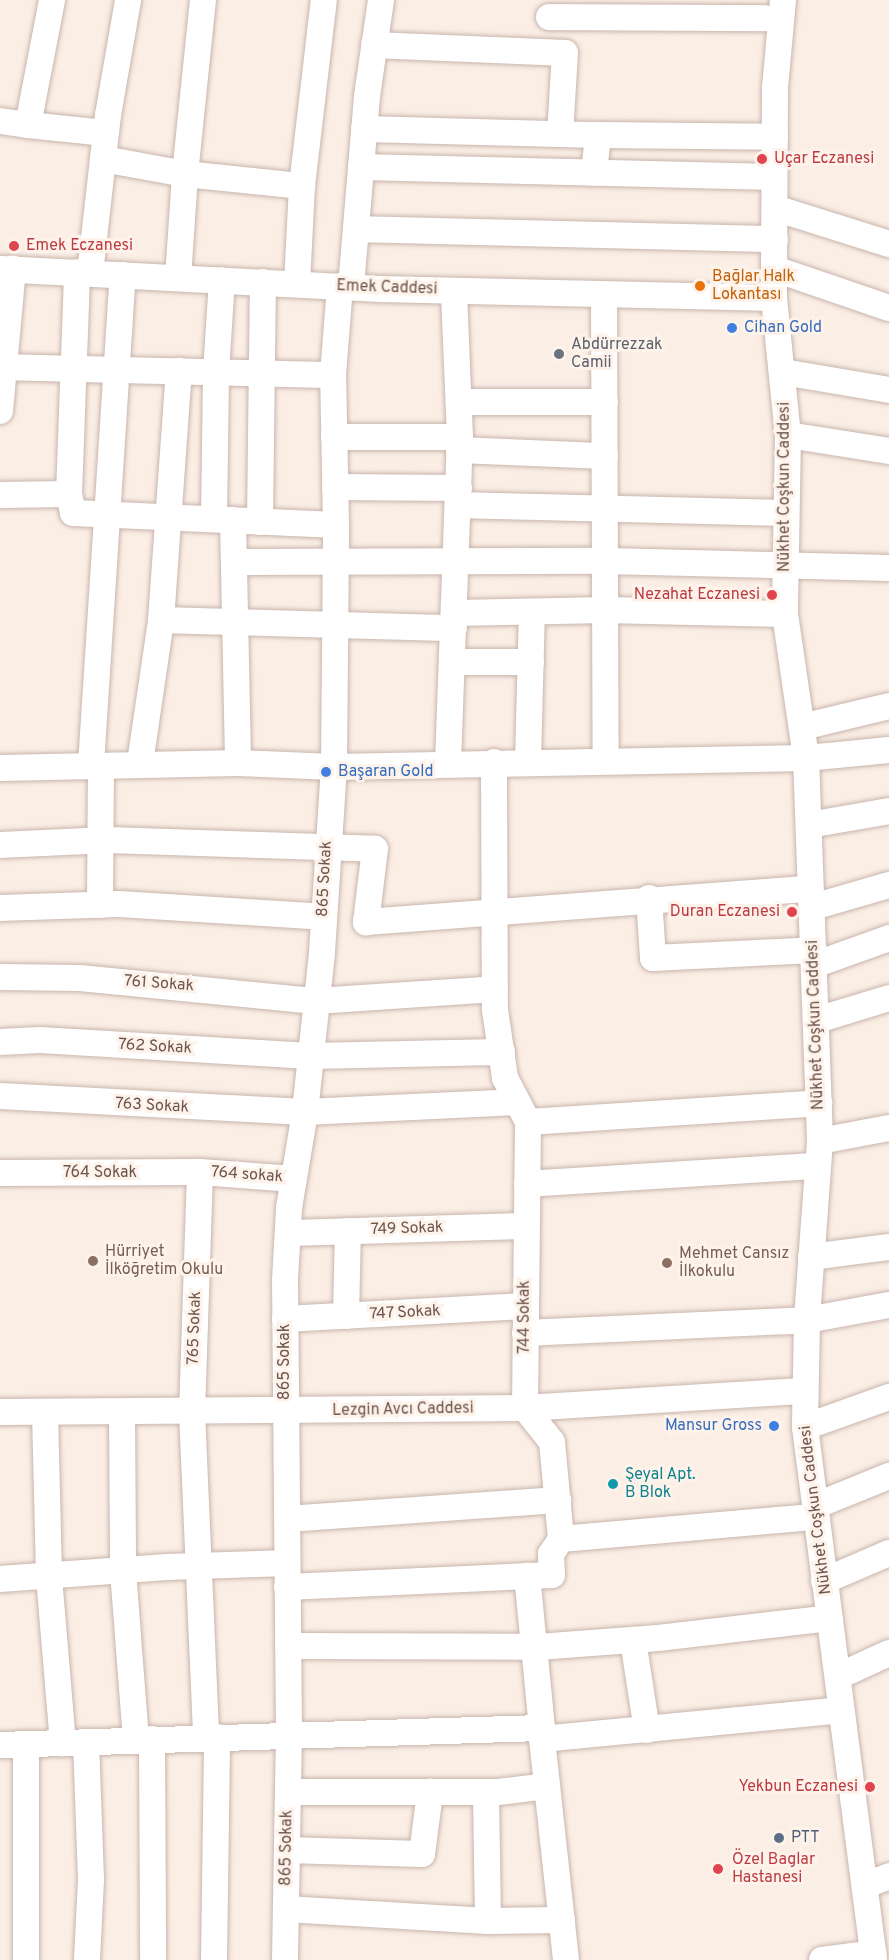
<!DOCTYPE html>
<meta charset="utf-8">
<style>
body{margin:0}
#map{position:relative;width:889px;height:1960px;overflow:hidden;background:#faeee5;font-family:Overpass,sans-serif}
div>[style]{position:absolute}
.roads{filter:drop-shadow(0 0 2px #c9b5ac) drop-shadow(0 0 2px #c9b5ac)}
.minor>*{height:26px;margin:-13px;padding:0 13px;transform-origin:13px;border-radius:13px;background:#fff}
.dots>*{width:16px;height:16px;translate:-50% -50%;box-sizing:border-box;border:3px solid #fdf3ea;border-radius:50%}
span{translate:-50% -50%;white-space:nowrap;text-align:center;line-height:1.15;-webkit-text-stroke:6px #fdf3ea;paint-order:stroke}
.health-label{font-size:16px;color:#be3a42}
.left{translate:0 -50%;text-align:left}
.right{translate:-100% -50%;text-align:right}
.food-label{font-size:16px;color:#c56008}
.street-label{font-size:16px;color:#6f544d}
.shop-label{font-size:16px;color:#366cbe}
.worship-label{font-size:16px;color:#5b616d}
.education-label{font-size:16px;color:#785e54}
.culture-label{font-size:16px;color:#0d838f}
.service-label{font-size:16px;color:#4e5e75}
</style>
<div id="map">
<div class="roads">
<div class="minor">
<i style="left:783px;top:0;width:88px;rotate:95.2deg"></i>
<i style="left:775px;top:88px;width:210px;rotate:90.3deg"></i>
<i style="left:774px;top:298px;width:138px;rotate:84.2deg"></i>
<i style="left:788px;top:435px;width:179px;rotate:91deg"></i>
<i style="left:785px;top:614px;width:146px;rotate:81.7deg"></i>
<i style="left:806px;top:758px;width:383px;rotate:87.9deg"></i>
<i style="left:820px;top:1141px;width:179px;rotate:94.2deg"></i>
<i style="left:807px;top:1320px;width:107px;rotate:91.1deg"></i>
<i style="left:805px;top:1427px;width:537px;rotate:82.62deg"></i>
<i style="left:549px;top:17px;width:216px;rotate:0.3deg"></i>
<i style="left:374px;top:45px;width:191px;rotate:2.4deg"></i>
<i style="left:565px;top:53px;width:81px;rotate:93.5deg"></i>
<i style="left:0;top:121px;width:28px;rotate:8deg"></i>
<i style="left:28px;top:125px;width:127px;rotate:-79.1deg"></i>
<i style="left:28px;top:125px;width:78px;rotate:5.9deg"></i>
<i style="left:364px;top:129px;width:234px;rotate:1.5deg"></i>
<i style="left:598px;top:135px;width:38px;rotate:96deg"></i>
<i style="left:598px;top:135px;width:177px;rotate:0.6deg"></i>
<i style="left:103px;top:159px;width:83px;rotate:10.4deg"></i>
<i style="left:185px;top:174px;width:175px;rotate:-84.1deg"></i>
<i style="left:361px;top:167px;width:413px;rotate:1.4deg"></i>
<i style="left:775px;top:208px;width:120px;rotate:17.5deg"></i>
<i style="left:356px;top:229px;width:419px;rotate:1.4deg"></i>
<i style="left:0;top:269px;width:382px;rotate:3deg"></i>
<i style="left:381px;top:289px;width:393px;rotate:1.3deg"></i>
<i style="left:775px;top:269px;width:120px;rotate:18.9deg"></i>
<i style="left:90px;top:273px;width:159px;rotate:-83.5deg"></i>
<i style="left:108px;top:115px;width:117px;rotate:-80.1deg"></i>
<i style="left:178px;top:278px;width:104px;rotate:-86.1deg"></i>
<i style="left:185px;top:174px;width:118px;rotate:5.9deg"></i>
<i style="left:302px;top:186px;width:187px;rotate:-83.3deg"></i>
<i style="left:297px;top:284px;width:98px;rotate:-87.1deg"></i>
<i style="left:351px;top:287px;width:192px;rotate:-85.2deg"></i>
<i style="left:367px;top:96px;width:97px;rotate:-81.7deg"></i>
<i style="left:604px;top:295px;width:465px;rotate:89.8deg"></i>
<i style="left:0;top:367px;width:333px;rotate:1.4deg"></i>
<i style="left:333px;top:375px;width:89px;rotate:-85.5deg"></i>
<i style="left:783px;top:372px;width:108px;rotate:9.6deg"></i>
<i style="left:460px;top:402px;width:145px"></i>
<i style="left:0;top:411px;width:143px;rotate:-84.8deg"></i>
<i style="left:788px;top:435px;width:102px;rotate:9deg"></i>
<i style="left:334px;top:437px;width:126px"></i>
<i style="left:459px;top:450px;width:146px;rotate:2.4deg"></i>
<i style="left:335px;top:487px;width:124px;rotate:0.5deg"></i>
<i style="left:69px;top:494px;width:222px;rotate:-87.9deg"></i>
<i style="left:0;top:495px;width:69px;rotate:-0.8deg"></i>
<i style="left:69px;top:494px;width:19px;rotate:78deg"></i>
<i style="left:73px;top:513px;width:263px;rotate:2.6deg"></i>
<i style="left:336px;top:525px;width:150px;rotate:-91.1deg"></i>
<i style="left:458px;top:505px;width:326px;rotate:1.4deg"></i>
<i style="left:214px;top:519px;width:147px;rotate:-89.2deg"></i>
<i style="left:216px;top:372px;width:92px;rotate:-86.3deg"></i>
<i style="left:233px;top:520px;width:243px;rotate:88.8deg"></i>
<i style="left:260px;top:522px;width:240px;rotate:-89.3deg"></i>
<i style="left:234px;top:562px;width:372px;rotate:-0.2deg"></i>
<i style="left:606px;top:561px;width:283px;rotate:1.4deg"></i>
<i style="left:455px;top:613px;width:151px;rotate:-1.1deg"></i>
<i style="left:606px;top:610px;width:179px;rotate:1.3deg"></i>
<i style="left:161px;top:620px;width:293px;rotate:1.6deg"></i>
<i style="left:452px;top:662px;width:79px"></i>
<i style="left:802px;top:727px;width:89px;rotate:-13.6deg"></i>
<i style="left:528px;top:761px;width:149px;rotate:-88.5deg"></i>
<i style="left:494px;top:762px;width:248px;rotate:89.8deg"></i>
<i style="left:495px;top:1010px;width:69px;rotate:81.6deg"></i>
<i style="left:505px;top:1078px;width:50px;rotate:62.4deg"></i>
<i style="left:528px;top:1122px;width:286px;rotate:90.6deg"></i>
<i style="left:140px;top:763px;width:145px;rotate:-81.6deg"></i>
<i style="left:161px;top:620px;width:250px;rotate:-85.9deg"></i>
<i style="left:448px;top:763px;width:326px;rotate:-87.9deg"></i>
<i style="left:460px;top:437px;width:146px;rotate:-92.4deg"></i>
<i style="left:91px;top:765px;width:491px;rotate:-86.3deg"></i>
<i style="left:0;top:768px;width:238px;rotate:-1.2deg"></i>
<i style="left:238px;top:763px;width:96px;rotate:2.4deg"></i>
<i style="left:334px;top:767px;width:242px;rotate:-89.5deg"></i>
<i style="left:809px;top:825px;width:81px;rotate:-9.9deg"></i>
<i style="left:0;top:845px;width:108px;rotate:-2.7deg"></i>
<i style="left:108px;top:840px;width:267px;rotate:1.9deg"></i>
<i style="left:375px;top:849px;width:74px;rotate:97deg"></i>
<i style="left:366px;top:922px;width:444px;rotate:-4.3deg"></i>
<i style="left:649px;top:898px;width:60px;rotate:86.2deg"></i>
<i style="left:653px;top:958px;width:161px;rotate:-2.8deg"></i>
<i style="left:100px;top:905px;width:139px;rotate:-89.6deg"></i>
<i style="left:813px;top:907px;width:79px;rotate:-16.1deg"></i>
<i style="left:0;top:908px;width:119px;rotate:-1.9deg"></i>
<i style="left:119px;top:904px;width:204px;rotate:3.6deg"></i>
<i style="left:814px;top:965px;width:80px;rotate:-19.8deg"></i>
<i style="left:0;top:977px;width:80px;rotate:0.7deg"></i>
<i style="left:80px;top:978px;width:237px;rotate:5.6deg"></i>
<i style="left:316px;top:1001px;width:179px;rotate:-3.8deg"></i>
<i style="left:817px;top:1020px;width:75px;rotate:-17deg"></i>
<i style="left:0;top:1042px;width:40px;rotate:-2.9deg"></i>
<i style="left:40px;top:1040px;width:271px;rotate:3.4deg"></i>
<i style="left:311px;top:1056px;width:191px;rotate:-1.2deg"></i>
<i style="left:0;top:1096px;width:305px;rotate:3deg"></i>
<i style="left:305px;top:1112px;width:212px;rotate:-2.7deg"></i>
<i style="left:528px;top:1122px;width:292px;rotate:-3.7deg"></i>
<i style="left:820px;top:1141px;width:70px;rotate:-10.7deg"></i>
<i style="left:200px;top:1172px;width:240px;rotate:91.9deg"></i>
<i style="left:192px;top:1412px;width:325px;rotate:87.5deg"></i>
<i style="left:0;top:1173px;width:200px;rotate:-0.3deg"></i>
<i style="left:200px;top:1172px;width:94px;rotate:4.3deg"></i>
<i style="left:527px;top:1184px;width:290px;rotate:-3.6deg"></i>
<i style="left:288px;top:1233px;width:237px;rotate:-1.7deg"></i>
<i style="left:811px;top:1257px;width:79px;rotate:-7.3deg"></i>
<i style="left:346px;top:1316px;width:85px;rotate:-88.7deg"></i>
<i style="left:285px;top:1319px;width:240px;rotate:-3.1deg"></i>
<i style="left:525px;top:1333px;width:282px;rotate:-2.6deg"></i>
<i style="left:807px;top:1320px;width:83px;rotate:-10.4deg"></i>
<i style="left:0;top:1412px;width:525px;rotate:-0.44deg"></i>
<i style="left:525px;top:1408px;width:281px;rotate:-3.5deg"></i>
<i style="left:45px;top:1412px;width:165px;rotate:88.6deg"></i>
<i style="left:49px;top:1577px;width:167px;rotate:85.2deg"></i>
<i style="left:122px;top:1412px;width:159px;rotate:89.6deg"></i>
<i style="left:123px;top:1571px;width:169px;rotate:85.6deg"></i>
<i style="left:805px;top:1427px;width:89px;rotate:-19.7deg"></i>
<i style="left:815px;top:1506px;width:80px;rotate:-22.1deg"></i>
<i style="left:287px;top:1519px;width:272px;rotate:-4deg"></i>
<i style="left:561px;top:1539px;width:255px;rotate:-5deg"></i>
<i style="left:0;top:1579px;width:167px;rotate:-4.1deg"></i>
<i style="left:167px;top:1567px;width:120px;rotate:-1.9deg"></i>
<i style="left:824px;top:1581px;width:71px;rotate:-23.3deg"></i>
<i style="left:287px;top:1587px;width:265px;rotate:-2.6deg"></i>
<i style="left:552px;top:1575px;width:21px;rotate:-93deg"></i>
<i style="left:551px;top:1554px;width:18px;rotate:-56deg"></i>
<i style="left:561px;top:1539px;width:97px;rotate:-95.3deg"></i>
<i style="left:552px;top:1442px;width:43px;rotate:-128.5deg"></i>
<i style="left:633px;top:1640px;width:91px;rotate:81.2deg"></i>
<i style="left:288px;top:1646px;width:250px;rotate:0.2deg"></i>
<i style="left:538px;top:1647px;width:120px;rotate:-4.3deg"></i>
<i style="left:658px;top:1638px;width:173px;rotate:-6.6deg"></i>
<i style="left:839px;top:1676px;width:55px;rotate:-24.7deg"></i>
<i style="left:542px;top:1728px;width:11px;rotate:90deg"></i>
<i style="left:542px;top:1739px;width:300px;rotate:-5.5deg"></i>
<i style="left:152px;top:1739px;width:221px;rotate:89.7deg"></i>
<i style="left:542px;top:1739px;width:222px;rotate:83.8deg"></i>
<i style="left:86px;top:1742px;width:138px;rotate:87.9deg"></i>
<i style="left:91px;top:1880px;width:80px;rotate:92.9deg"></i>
<i style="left:26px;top:1744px;width:216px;rotate:90deg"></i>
<i style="left:0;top:1745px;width:542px;rotate:-1.8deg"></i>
<i style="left:542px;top:1728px;width:153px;rotate:-95.6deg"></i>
<i style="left:288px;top:1792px;width:210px"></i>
<i style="left:498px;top:1792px;width:49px;rotate:-7deg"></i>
<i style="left:287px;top:1850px;width:135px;rotate:1.7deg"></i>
<i style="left:422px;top:1854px;width:63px;rotate:-82.6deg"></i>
<i style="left:866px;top:1885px;width:25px;rotate:-21deg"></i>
<i style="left:286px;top:1909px;width:202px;rotate:3.4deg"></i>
<i style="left:488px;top:1921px;width:129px;rotate:-90.9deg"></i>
<i style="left:488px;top:1921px;width:74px;rotate:-0.8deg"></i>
<i style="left:214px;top:1960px;width:223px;rotate:-89.2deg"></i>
<i style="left:285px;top:1960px;width:226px;rotate:-89deg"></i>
<i style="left:289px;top:1734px;width:454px;rotate:-90.5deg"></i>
<i style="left:285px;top:1280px;width:72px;rotate:-86.8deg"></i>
<i style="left:289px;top:1208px;width:97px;rotate:-80.5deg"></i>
<i style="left:305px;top:1112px;width:161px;rotate:-83.9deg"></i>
<i style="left:322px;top:952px;width:185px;rotate:-86.3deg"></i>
<i style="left:334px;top:767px;width:472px;rotate:-1.1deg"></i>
<i style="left:806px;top:758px;width:83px;rotate:-5.5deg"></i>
<i style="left:822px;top:1960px;width:52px;rotate:-7.7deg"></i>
</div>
</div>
<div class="dots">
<i style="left:762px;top:159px;background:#e0444e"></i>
<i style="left:14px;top:246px;background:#e0444e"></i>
<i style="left:700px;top:286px;background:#e8710a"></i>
<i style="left:732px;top:328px;background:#3f7fe0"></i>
<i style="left:559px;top:354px;background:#6b7280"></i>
<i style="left:772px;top:595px;background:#e0444e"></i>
<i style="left:326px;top:772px;background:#3f7fe0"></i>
<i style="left:792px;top:912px;background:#e0444e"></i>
<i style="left:93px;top:1261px;background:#8d6e63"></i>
<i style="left:667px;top:1263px;background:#8d6e63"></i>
<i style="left:774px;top:1426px;background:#3f7fe0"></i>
<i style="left:613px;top:1484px;background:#0f9aa8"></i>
<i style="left:870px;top:1787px;background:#e0444e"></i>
<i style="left:779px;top:1838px;background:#5c6f8a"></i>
<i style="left:718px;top:1869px;background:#e0444e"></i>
</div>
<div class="health-label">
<span class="left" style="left:774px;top:159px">Uçar Eczanesi</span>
<span class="left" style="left:26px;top:246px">Emek Eczanesi</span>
<span class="right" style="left:760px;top:595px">Nezahat Eczanesi</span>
<span class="right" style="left:780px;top:912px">Duran Eczanesi</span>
<span class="right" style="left:858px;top:1787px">Yekbun Eczanesi</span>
<span class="left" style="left:732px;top:1869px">Özel Baglar<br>Hastanesi</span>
</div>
<div class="food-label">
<span class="left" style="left:712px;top:286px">Bağlar Halk<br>Lokantası</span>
</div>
<div class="street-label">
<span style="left:387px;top:288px;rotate:2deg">Emek Caddesi</span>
<span style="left:785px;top:487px;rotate:-90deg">Nükhet Coşkun Caddesi</span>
<span style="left:325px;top:879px;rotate:-87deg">865 Sokak</span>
<span style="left:159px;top:984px;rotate:4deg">761 Sokak</span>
<span style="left:816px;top:1025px;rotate:-92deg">Nükhet Coşkun Caddesi</span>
<span style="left:155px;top:1047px;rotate:3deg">762 Sokak</span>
<span style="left:152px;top:1106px;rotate:3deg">763 Sokak</span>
<span style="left:100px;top:1173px">764 Sokak</span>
<span style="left:247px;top:1175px;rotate:4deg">764 sokak</span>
<span style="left:407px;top:1229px;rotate:-2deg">749 Sokak</span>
<span style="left:405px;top:1313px;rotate:-3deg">747 Sokak</span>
<span style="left:525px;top:1317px;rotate:-90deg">744 Sokak</span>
<span style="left:195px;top:1328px;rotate:-88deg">765 Sokak</span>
<span style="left:285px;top:1362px;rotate:-90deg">865 Sokak</span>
<span style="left:403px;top:1410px;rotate:-1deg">Lezgin Avcı Caddesi</span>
<span style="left:816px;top:1510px;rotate:-97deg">Nükhet Coşkun Caddesi</span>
<span style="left:287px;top:1848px;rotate:-89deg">865 Sokak</span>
</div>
<div class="shop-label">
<span class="left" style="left:744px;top:328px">Cihan Gold</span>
<span class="left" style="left:338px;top:772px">Başaran Gold</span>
<span class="right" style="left:762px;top:1426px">Mansur Gross</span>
</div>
<div class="worship-label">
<span class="left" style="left:571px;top:354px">Abdürrezzak<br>Camii</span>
</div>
<div class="education-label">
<span class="left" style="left:105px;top:1261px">Hürriyet<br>İlköğretim Okulu</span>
<span class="left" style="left:679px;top:1263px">Mehmet Cansız<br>İlkokulu</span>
</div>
<div class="culture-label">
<span class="left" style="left:625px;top:1484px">Şeyal Apt.<br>B Blok</span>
</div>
<div class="service-label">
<span class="left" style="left:791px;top:1838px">PTT</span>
</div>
</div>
